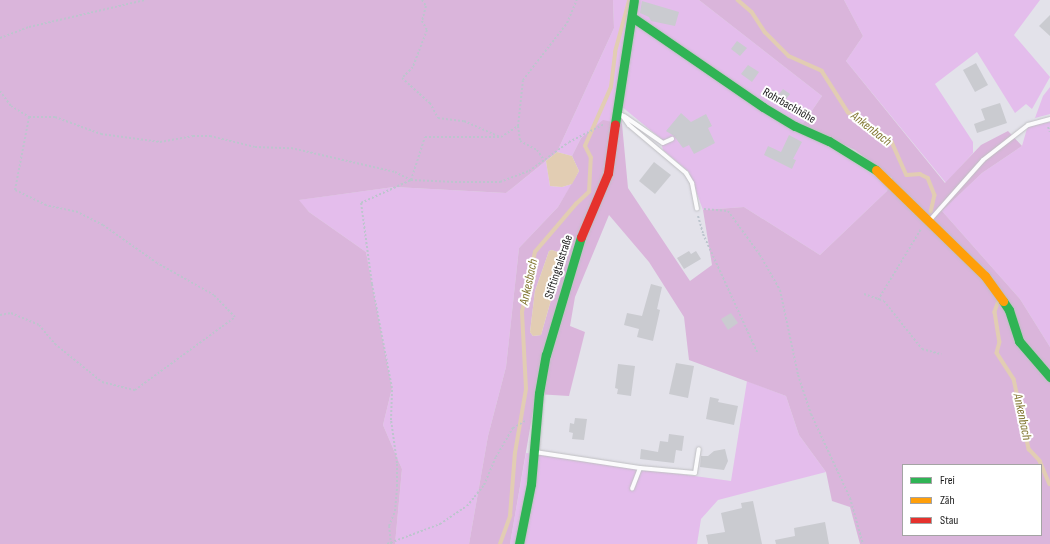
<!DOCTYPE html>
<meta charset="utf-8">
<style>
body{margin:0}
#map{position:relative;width:1050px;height:544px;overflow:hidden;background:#e3e2ea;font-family:"Sofia Sans Condensed",sans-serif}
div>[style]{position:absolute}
.grass>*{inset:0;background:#e4bdec}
.forest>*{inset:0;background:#dab5db}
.water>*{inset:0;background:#e2cdb3}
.stream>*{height:3.5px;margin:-1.75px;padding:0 1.75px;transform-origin:1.75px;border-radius:1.75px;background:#e2cdb3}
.building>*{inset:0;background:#cacbd0}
.path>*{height:2px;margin-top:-1px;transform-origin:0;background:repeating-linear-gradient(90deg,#bdc5ce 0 2px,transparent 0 4px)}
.roads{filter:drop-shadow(0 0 1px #bfbfc2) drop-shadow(0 0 1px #bfbfc2)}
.lane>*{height:4px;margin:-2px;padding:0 2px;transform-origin:2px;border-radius:2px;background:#fbfbfc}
.fast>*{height:9px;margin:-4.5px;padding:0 4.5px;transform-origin:4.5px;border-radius:4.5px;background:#30b455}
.slow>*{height:9px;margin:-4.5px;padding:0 4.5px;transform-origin:4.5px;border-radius:4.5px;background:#ff9f0a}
.jam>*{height:9px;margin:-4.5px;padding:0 4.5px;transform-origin:4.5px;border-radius:4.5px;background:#e5322d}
span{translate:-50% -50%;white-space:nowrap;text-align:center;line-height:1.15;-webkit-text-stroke:4px #fff;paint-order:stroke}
.street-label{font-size:12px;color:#1b1b1b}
.water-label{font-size:13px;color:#827732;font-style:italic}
.legend{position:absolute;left:902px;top:464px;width:140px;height:72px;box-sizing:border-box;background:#fff;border:1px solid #a4a4a4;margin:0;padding:5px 7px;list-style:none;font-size:12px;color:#1b1b1b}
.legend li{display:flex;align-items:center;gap:8px;height:20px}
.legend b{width:20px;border:1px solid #a4a4a4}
</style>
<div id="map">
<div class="grass">
<i style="clip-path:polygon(613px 0,699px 0,822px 96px,802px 125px,824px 143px,889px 185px,887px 191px,820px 255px,744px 207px,703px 210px,689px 172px,663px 150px,660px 138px,621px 106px,622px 124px,603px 121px,581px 138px,572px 156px,557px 152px,614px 28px)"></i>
<i style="clip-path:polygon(844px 0,1040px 0,1014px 35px,1050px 77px,1032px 109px,1026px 104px,1015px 113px,977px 52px,935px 84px,973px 142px,973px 153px,946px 183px,846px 61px,863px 36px)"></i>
<i style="clip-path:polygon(1050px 87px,1050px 114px,1035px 118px,1043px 96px)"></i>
<i style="clip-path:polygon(1050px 122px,1050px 347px,1020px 299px,942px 211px,982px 173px,1022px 146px,1028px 125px)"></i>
<i style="clip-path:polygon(546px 161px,550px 186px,562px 187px,572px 184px,558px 207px,519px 248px,506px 367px,488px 436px,469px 544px,395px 544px,402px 469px,383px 425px,392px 388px,366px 252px,309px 212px,298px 200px,394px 187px,506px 193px)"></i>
<i style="clip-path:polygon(747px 381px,786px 396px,799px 435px,826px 472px,718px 500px,701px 519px,697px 544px,510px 544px,526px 453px,731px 481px)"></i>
</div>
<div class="forest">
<i style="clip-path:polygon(0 0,613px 0,614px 28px,557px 152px,506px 193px,394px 187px,299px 200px,309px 212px,366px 252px,392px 388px,383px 425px,402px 469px,395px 544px,0 544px)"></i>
<i style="clip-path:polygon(evenodd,699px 0,844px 0,863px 36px,846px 61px,945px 183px,981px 145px,1008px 131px,1022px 146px,982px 173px,942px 211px,1020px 299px,1050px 347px,1050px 544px,860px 544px,850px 507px,832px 501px,826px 472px,799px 435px,786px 396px,689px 360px,684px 317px,649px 262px,609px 215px,575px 297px,570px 326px,585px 332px,569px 396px,536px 394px,510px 544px,469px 544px,488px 436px,506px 367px,519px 248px,558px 207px,579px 171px,572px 156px,581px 138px,603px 120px,622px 124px,628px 188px,690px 281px,712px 265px,703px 210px,744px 207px,820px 255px,887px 191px,892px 178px,855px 150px,802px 125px,822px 96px,699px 0,552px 250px,563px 254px,563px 258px,541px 335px,533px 336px,530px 332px,535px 291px,549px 251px,552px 250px,699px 0,903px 465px,1041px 465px,1041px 535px,903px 535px,903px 465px)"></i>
</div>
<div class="water">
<i style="clip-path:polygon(557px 152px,572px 156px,579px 171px,572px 184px,562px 187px,550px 186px,546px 161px)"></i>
<i style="clip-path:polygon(552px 250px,563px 254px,563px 258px,541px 335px,533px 336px,530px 332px,535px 291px,549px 251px)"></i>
</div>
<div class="stream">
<i style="left:738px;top:0;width:18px;rotate:41deg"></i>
<i style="left:752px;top:12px;width:24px;rotate:57deg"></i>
<i style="left:765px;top:32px;width:34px;rotate:45deg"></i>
<i style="left:789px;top:56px;width:36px;rotate:24deg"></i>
<i style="left:822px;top:71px;width:49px;rotate:57.6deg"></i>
<i style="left:848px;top:112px;width:53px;rotate:34.3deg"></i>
<i style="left:892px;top:142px;width:36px;rotate:66deg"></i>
<i style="left:907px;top:175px;width:13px;rotate:-4deg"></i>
<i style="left:920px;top:174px;width:9px;rotate:27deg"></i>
<i style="left:928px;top:178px;width:18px;rotate:68deg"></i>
<i style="left:935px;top:195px;width:17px;rotate:103deg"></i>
<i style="left:999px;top:301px;width:12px;rotate:110deg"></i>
<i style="left:995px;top:312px;width:30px;rotate:81deg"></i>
<i style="left:1000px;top:342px;width:11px;rotate:105deg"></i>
<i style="left:997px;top:353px;width:31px;rotate:57deg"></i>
<i style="left:1014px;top:379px;width:72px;rotate:77.9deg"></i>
<i style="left:1029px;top:449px;width:16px;rotate:47deg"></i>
<i style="left:1040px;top:461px;width:25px;rotate:67deg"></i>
<i style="left:500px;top:544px;width:30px;rotate:-70deg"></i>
<i style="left:510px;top:516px;width:63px;rotate:-85.5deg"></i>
<i style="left:515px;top:453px;width:65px;rotate:-80.2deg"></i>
<i style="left:526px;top:389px;width:77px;rotate:-93deg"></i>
<i style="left:522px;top:312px;width:61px;rotate:-77.8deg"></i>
<i style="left:535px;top:252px;width:63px;rotate:-49.5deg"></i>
<i style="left:576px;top:204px;width:18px;rotate:-43deg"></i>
<i style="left:589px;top:192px;width:34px;rotate:-87deg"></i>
<i style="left:591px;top:158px;width:13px;rotate:-117deg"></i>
<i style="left:585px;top:146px;width:64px;rotate:-66.2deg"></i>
<i style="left:611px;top:87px;width:35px;rotate:-83deg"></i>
<i style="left:615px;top:52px;width:53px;rotate:-74.6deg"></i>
</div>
<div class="building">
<i style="clip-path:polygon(642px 1px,679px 12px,675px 26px,651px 21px,649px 17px,640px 13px)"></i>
<i style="clip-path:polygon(1050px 15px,1050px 36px,1039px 26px)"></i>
<i style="clip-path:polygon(737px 41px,747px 48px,740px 56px,731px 49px)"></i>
<i style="clip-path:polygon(976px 63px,988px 85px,975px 92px,963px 70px)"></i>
<i style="clip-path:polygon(748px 65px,759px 72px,752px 82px,741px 74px)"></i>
<i style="clip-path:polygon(783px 89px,790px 94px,783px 103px,776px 98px)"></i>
<i style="clip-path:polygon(1000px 103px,1007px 123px,977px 133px,974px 124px,985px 120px,981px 109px)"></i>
<i style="clip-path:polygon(681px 113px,691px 122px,706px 114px,712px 126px,708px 128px,715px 143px,694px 154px,689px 145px,683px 148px,674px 136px,666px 131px)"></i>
<i style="clip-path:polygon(789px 135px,802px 142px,793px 159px,796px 160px,792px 169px,764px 155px,768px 146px,781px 152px)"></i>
<i style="clip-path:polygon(654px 162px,671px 175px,655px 194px,639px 181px)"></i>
<i style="clip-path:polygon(689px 251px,691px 254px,696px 251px,701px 259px,684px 269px,677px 258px)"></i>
<i style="clip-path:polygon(651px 284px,662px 287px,657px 309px,660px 310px,653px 341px,637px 337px,639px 329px,624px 325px,627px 313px,642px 316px)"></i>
<i style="clip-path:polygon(731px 313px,738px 323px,728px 330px,721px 319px)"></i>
<i style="clip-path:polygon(676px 363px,694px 366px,688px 398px,669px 394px)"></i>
<i style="clip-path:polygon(618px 364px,635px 366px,631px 396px,617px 394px,618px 389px,615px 388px)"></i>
<i style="clip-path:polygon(710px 397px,719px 399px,718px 402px,738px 406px,734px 425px,706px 419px)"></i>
<i style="clip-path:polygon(575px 418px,587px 419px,584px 440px,572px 439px,573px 433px,569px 432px,570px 423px,574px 424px)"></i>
<i style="clip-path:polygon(669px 434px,684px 436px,682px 451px,676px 450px,674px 463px,640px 459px,641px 449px,658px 452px,660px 441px,668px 442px)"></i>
<i style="clip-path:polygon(725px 449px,728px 461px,724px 470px,700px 467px,701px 456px,708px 456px,714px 451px)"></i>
<i style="clip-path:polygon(753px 501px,762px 544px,708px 544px,706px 535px,725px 532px,721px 513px,742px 508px,741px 503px)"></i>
<i style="clip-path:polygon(825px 522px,829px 544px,776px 544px,775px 540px,795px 536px,794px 528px)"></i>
</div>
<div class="path">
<i style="left:422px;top:0;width:7px;rotate:56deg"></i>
<i style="left:426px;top:6px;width:16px;rotate:105deg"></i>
<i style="left:422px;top:21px;width:10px;rotate:61deg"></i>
<i style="left:427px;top:30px;width:40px;rotate:111deg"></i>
<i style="left:413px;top:67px;width:16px;rotate:135deg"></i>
<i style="left:402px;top:78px;width:38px;rotate:42deg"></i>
<i style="left:430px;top:103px;width:17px;rotate:62deg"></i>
<i style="left:438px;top:118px;width:26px;rotate:7deg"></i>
<i style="left:464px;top:121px;width:39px;rotate:24deg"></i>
<i style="left:0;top:38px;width:31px;rotate:-21deg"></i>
<i style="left:29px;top:27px;width:119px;rotate:-13.1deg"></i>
<i style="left:0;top:91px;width:19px;rotate:54deg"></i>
<i style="left:11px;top:106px;width:21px;rotate:31deg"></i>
<i style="left:29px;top:117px;width:26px"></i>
<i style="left:55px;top:117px;width:49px;rotate:20.3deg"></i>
<i style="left:101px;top:134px;width:60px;rotate:7.7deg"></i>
<i style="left:160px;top:142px;width:34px;rotate:-10deg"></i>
<i style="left:193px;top:136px;width:17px"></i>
<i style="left:210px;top:136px;width:46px;rotate:13.7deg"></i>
<i style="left:255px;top:147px;width:36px;rotate:2deg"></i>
<i style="left:291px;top:148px;width:107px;rotate:13deg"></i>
<i style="left:395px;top:172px;width:18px;rotate:27deg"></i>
<i style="left:411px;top:180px;width:44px;rotate:2.6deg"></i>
<i style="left:455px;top:182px;width:45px"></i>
<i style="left:500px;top:182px;width:31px;rotate:-21deg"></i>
<i style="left:529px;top:171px;width:49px;rotate:-35.9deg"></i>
<i style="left:569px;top:142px;width:39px;rotate:-27deg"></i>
<i style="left:518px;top:126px;width:15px;rotate:82deg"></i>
<i style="left:520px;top:141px;width:19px;rotate:28deg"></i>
<i style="left:537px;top:150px;width:12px;rotate:55deg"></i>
<i style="left:1048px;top:127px;width:5px;rotate:68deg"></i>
<i style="left:704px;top:209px;width:24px;rotate:5deg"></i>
<i style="left:728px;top:211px;width:54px;rotate:54deg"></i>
<i style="left:760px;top:255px;width:40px;rotate:60.3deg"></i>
<i style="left:780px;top:290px;width:87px;rotate:78deg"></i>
<i style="left:798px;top:375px;width:41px;rotate:71.6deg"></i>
<i style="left:811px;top:414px;width:93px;rotate:65.1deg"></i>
<i style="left:850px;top:498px;width:48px;rotate:74.2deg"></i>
<i style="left:698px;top:216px;width:19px;rotate:74deg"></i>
<i style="left:703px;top:234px;width:130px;rotate:65.4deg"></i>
<i style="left:864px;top:294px;width:21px;rotate:19deg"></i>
<i style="left:884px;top:301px;width:61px;rotate:51.6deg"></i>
<i style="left:922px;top:349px;width:20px;rotate:15deg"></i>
<i style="left:878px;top:300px;width:83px;rotate:-58.8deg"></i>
<i style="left:0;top:315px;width:11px;rotate:-10deg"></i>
<i style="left:11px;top:313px;width:30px;rotate:23deg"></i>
<i style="left:39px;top:325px;width:25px;rotate:50deg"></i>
<i style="left:55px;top:344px;width:60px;rotate:39deg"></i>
<i style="left:102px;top:382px;width:34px;rotate:14deg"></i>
<i style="left:135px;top:390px;width:124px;rotate:-36.1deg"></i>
<i style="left:235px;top:317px;width:30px;rotate:-134deg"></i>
<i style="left:214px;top:295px;width:65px;rotate:-150.7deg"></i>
<i style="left:157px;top:263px;width:66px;rotate:-144.9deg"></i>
<i style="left:103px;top:225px;width:28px;rotate:-153deg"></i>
<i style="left:78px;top:212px;width:33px;rotate:-168deg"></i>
<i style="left:46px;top:205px;width:34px;rotate:-154deg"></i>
<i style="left:15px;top:190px;width:74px;rotate:-79.1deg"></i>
<i style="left:387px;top:544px;width:57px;rotate:-20.7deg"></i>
<i style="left:440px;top:524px;width:32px;rotate:-34deg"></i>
<i style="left:467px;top:506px;width:27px;rotate:-51deg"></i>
<i style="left:484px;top:485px;width:30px;rotate:-67deg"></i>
<i style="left:496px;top:457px;width:34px;rotate:-60deg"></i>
<i style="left:513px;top:428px;width:14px;rotate:-30deg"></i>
<i style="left:391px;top:544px;width:18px;rotate:-96deg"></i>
<i style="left:389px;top:526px;width:16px;rotate:-68deg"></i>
<i style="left:395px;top:511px;width:25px;rotate:-85deg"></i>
<i style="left:397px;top:486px;width:23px;rotate:-90deg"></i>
<i style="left:397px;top:463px;width:43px;rotate:-97.9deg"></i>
<i style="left:391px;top:420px;width:32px;rotate:-88deg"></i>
<i style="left:392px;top:388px;width:106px;rotate:-100.9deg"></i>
<i style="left:372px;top:284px;width:82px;rotate:-97.7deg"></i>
<i style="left:361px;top:203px;width:55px;rotate:-24.7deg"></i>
<i style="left:411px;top:180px;width:45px;rotate:-72deg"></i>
<i style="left:425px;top:137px;width:76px"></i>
<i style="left:501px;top:137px;width:20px;rotate:-33deg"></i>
<i style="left:518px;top:126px;width:46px;rotate:-83.8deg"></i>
<i style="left:523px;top:80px;width:72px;rotate:-52.3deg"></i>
<i style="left:567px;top:23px;width:25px;rotate:-67deg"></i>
</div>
<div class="roads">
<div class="lane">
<i style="left:622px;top:115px;width:12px;rotate:55deg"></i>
<i style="left:629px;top:125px;width:75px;rotate:40.1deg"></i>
<i style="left:686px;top:173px;width:12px;rotate:59deg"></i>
<i style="left:692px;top:183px;width:26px;rotate:79deg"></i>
<i style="left:624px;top:116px;width:47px;rotate:34.7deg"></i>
<i style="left:663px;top:143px;width:10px;rotate:-24deg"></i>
<i style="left:930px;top:220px;width:80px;rotate:-48.5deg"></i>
<i style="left:983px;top:160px;width:57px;rotate:-37.9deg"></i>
<i style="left:1028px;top:125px;width:23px;rotate:-15deg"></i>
<i style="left:535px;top:452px;width:106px;rotate:8.7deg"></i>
<i style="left:640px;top:468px;width:22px;rotate:111deg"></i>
<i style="left:640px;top:468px;width:55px;rotate:5.2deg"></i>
<i style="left:695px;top:473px;width:24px;rotate:-81deg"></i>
</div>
<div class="fast">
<i style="left:632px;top:17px;width:159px;rotate:34.5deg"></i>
<i style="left:763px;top:107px;width:37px;rotate:31deg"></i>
<i style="left:795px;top:126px;width:37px;rotate:24deg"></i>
<i style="left:829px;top:141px;width:55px;rotate:31.7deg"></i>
<i style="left:615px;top:124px;width:125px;rotate:-81.3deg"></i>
<i style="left:1003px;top:301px;width:11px;rotate:56deg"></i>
<i style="left:1009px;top:310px;width:33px;rotate:72deg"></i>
<i style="left:1019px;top:341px;width:48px;rotate:49.3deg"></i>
<i style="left:519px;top:544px;width:61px;rotate:-78.7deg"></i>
<i style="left:531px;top:484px;width:91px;rotate:-85deg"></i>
<i style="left:539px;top:393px;width:39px;rotate:-80deg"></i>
<i style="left:546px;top:355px;width:123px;rotate:-73.5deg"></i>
</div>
<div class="slow">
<i style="left:876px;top:170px;width:152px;rotate:44.2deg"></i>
<i style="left:985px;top:276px;width:31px;rotate:54deg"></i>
</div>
<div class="jam">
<i style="left:581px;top:237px;width:69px;rotate:-67.1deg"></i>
<i style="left:608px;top:173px;width:49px;rotate:-81.9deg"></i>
</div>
</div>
<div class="street-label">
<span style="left:789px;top:106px;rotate:30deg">Rohrbachhöhe</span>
<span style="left:559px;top:267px;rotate:-72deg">Stiftingtalstraße</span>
</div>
<div class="water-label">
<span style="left:871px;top:129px;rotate:38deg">Ankenbach</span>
<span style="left:529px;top:282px;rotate:-78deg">Ankesbach</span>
<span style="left:1022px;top:417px;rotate:78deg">Ankenbach</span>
</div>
<ul class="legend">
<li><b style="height:5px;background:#30b455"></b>Frei</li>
<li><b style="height:5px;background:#ff9f0a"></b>Zäh</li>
<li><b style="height:5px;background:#e5322d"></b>Stau</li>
</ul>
</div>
